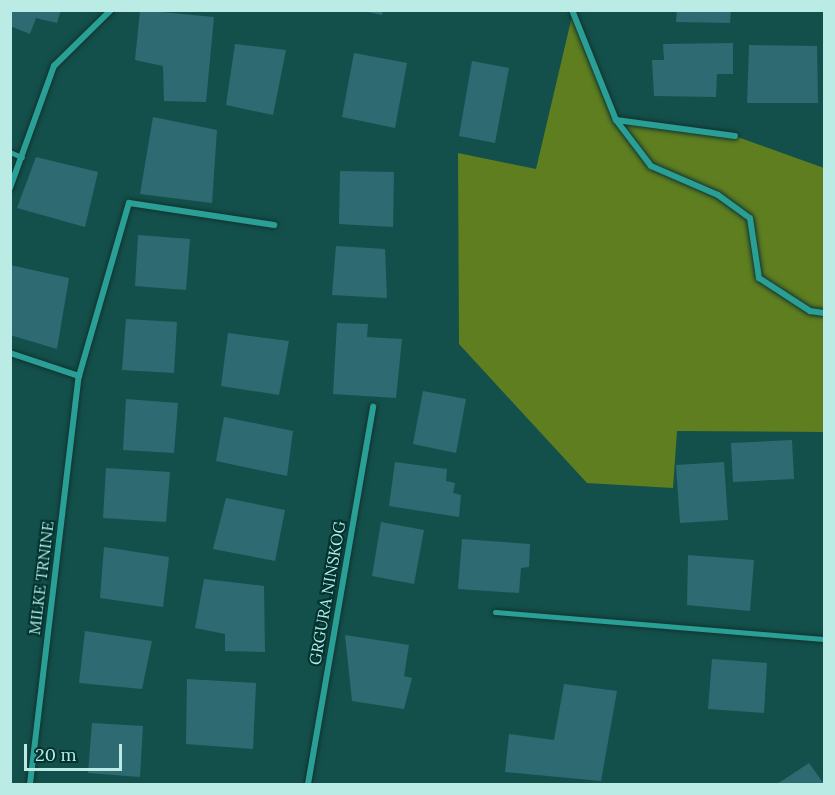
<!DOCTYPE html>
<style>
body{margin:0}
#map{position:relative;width:835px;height:795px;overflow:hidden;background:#14504b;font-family:Lora,serif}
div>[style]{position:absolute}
.forest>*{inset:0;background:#5e7e20}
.building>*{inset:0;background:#2e6a71}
.roads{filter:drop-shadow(0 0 2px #103330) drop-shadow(0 0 2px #103330)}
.service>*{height:4.5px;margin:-2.25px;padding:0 2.25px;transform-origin:2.25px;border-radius:2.25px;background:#2a9f96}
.minor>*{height:6px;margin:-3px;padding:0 3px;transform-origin:3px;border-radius:3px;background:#2a9f96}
span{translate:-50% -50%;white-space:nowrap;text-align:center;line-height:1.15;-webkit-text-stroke:4.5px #013430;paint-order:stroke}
.street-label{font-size:16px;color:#baebe5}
.frame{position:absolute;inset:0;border:12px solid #baebe5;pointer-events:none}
.scale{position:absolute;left:24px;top:744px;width:98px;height:27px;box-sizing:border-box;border:3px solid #baebe5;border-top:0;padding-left:8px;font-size:18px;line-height:21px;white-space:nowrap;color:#baebe5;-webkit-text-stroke:4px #013430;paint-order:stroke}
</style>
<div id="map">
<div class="forest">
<i style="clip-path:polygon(573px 12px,616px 120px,735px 136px,824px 168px,824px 432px,677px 431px,673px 488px,587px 483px,459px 344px,458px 153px,536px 169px)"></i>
</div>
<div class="building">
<i style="clip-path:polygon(10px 10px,61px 10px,57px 23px,36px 18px,30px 34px,10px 26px)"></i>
<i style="clip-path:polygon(140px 10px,214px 17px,206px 102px,164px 101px,163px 66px,135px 60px)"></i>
<i style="clip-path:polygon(359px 10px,383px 10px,382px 15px)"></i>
<i style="clip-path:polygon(677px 10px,731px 10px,730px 23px,676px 22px)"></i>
<i style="clip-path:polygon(733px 43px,733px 74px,717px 74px,716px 97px,654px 96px,652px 60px,664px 60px,663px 44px)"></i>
<i style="clip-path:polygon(235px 44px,286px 50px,273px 115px,226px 105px)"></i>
<i style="clip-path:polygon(749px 45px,817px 46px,818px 103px,747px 103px)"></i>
<i style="clip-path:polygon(354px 53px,407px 63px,395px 128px,342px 117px)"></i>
<i style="clip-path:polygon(472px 61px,509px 68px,495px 143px,459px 136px)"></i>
<i style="clip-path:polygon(153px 117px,217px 130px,212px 203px,140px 194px)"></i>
<i style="clip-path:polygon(36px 157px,98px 172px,85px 227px,17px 208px)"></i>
<i style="clip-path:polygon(340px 171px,394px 172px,393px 227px,339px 224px)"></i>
<i style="clip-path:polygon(138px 235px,190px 239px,186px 290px,135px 286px)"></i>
<i style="clip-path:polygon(336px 246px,385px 249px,387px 298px,332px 295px)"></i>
<i style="clip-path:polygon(10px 265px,69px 278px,57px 349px,10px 335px)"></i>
<i style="clip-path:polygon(126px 319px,177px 322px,174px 373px,122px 370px)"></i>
<i style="clip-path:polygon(337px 323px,368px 324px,367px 337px,402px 339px,396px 398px,333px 394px)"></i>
<i style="clip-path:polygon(228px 333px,289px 341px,279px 395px,221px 386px)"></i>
<i style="clip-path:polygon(423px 391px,466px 399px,456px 453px,413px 444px)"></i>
<i style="clip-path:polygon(126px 399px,178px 403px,174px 453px,123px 450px)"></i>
<i style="clip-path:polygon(224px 417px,293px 431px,287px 476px,216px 461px)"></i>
<i style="clip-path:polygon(792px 440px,794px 479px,733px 482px,731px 443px)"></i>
<i style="clip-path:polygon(395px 462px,447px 469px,446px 481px,455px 483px,453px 493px,461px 495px,459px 517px,389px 506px)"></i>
<i style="clip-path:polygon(724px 462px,728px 520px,680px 523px,676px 465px)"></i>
<i style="clip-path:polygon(106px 468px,170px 472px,166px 522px,103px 518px)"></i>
<i style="clip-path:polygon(226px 498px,285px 510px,275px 561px,213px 549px)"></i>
<i style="clip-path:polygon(381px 522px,424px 530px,414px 584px,372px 576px)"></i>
<i style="clip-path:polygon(462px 539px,530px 544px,529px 567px,521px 568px,519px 593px,458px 589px)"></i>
<i style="clip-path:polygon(104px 547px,169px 557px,163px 607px,100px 598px)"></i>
<i style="clip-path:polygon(688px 555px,754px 560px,750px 611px,687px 605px)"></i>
<i style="clip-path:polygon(204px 579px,264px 586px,265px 652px,225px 651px,225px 634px,195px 628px)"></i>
<i style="clip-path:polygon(85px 631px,152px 641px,142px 689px,79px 683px)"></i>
<i style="clip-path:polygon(345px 635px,409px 645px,404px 676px,412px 678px,404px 709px,352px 701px)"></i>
<i style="clip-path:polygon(712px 659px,767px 663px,764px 713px,708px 709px)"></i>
<i style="clip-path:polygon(187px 679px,256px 683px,253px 749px,186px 744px)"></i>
<i style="clip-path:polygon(564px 684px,617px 691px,601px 781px,505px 772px,509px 734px,554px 740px)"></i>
<i style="clip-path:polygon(92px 723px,143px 726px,140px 777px,88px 773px)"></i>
<i style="clip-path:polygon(809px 763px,824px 784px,777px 784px)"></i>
</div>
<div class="roads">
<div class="service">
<i style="left:10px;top:152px;width:13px;rotate:23deg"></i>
<i style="left:495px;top:612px;width:330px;rotate:4.7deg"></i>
</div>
<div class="minor">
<i style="left:572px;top:10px;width:118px;rotate:68.2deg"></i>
<i style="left:616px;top:120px;width:120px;rotate:7.7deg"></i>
<i style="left:616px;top:120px;width:58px;rotate:52.7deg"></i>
<i style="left:651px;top:166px;width:73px;rotate:23.4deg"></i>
<i style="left:718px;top:195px;width:39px;rotate:36deg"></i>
<i style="left:750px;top:218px;width:61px;rotate:81.5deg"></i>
<i style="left:759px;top:278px;width:61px;rotate:32.9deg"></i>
<i style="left:810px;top:311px;width:14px;rotate:8deg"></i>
<i style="left:10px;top:188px;width:130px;rotate:-70.2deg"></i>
<i style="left:54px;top:66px;width:80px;rotate:-44.5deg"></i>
<i style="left:10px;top:353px;width:73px;rotate:18.4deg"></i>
<i style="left:30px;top:784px;width:411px;rotate:-83.2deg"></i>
<i style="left:79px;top:376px;width:180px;rotate:-73.9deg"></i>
<i style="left:129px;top:203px;width:147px;rotate:8.6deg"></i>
<i style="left:308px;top:784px;width:383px;rotate:-80.2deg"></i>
</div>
</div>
<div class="street-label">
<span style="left:41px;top:578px;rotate:-83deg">MILKE TRNINE</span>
<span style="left:327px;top:593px;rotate:-80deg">GRGURA NINSKOG</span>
</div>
<div class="frame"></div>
<div class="scale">20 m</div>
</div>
